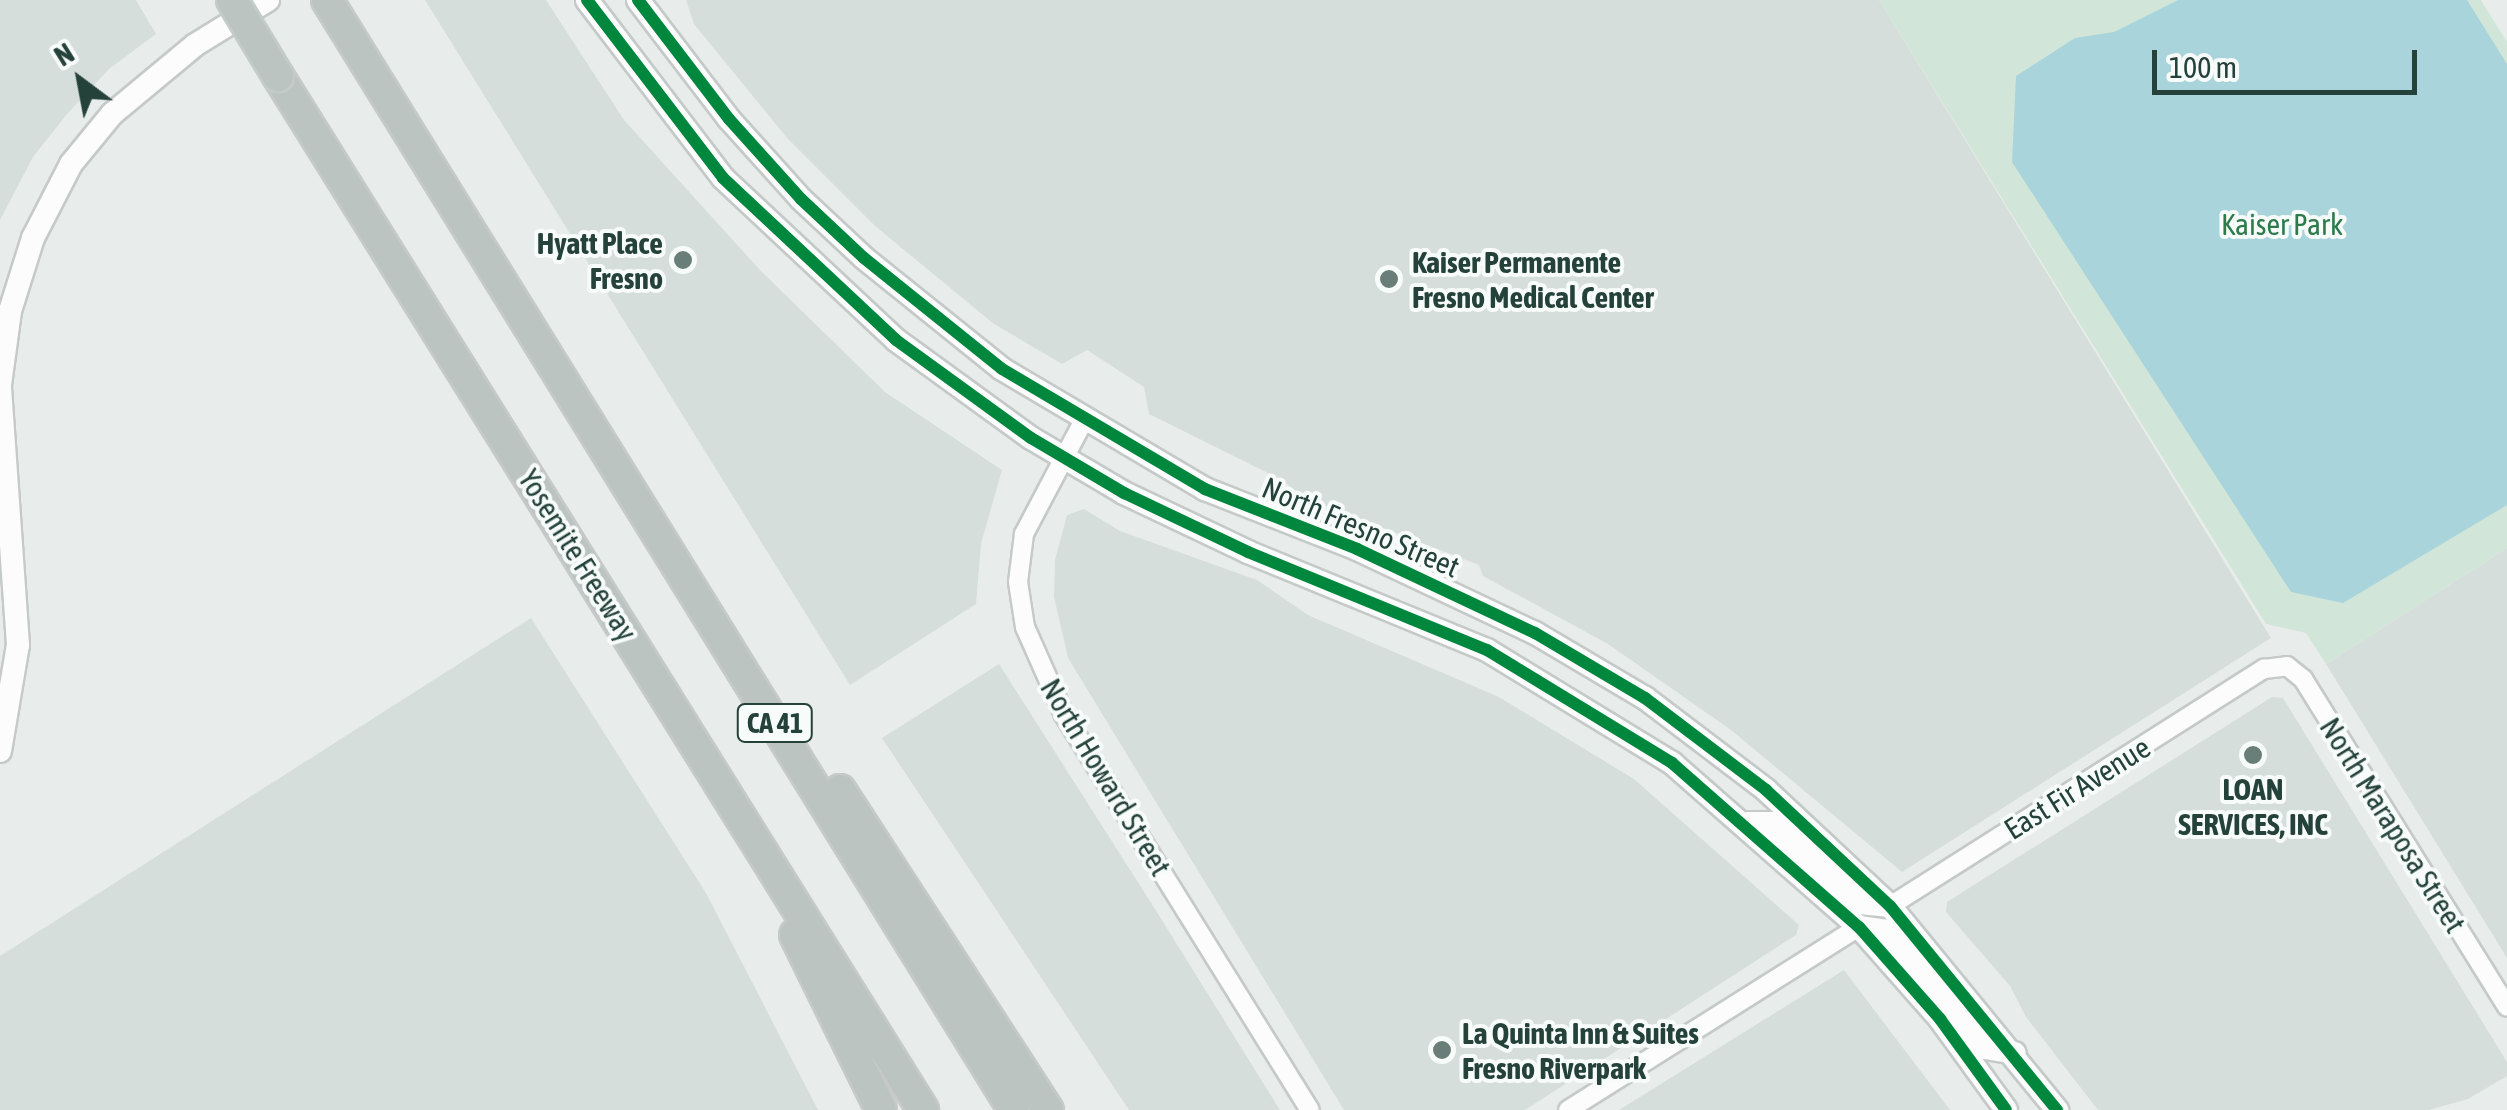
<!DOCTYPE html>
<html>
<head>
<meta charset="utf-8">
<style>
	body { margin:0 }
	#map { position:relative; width:2507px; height:1110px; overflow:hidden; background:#e8edeb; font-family:"Asap Condensed",sans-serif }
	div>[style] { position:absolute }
	.built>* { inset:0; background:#d6dedb }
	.green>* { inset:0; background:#d1e6d8 }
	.water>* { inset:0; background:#a9d4db }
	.roads { filter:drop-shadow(2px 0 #c5cac8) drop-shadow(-2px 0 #c5cac8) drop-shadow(0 2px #c5cac8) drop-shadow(0 -2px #c5cac8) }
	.street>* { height:18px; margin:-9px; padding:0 9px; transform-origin:9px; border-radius:9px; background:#fcfcfc }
	.secondary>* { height:22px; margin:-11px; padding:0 11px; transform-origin:11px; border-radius:11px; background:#fcfcfc }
	.highway>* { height:30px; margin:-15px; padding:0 15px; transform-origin:15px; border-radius:15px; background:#bcc4c2 }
	.bridges { filter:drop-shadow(2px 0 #c3ccc9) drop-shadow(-2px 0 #c3ccc9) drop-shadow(0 2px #c3ccc9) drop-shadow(0 -2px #c3ccc9) }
	.highway-bridge>* { height:30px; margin:-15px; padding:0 15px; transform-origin:15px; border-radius:15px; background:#bcc4c2 }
	.cycleway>* { height:12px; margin:-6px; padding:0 6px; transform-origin:6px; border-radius:6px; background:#00873e }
	.dots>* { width:28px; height:28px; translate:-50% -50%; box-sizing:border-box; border:5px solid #f7fbf9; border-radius:50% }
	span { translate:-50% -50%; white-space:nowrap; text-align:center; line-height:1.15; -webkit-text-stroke:8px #f7fbf9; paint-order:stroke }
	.shield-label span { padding:2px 8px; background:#f7fbf9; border:2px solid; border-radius:8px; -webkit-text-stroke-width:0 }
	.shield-label { font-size:28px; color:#24423a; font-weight:700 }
	.park-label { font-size:30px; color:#2d7a4b }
	.poi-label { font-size:30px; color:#24423a; font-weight:700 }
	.right { translate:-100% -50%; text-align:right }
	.left { translate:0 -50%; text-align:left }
	.street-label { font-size:30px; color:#24423a }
	.north { position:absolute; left:30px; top:30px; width:100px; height:100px; -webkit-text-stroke:8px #f7fbf9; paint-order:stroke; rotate:328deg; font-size:28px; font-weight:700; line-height:40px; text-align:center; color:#24423a }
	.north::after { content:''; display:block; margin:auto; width:35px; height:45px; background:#24423a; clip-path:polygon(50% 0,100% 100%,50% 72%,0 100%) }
	.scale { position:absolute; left:2152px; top:50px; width:265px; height:45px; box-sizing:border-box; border:5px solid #24423a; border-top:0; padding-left:12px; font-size:30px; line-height:35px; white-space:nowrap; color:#24423a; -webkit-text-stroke:8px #f7fbf9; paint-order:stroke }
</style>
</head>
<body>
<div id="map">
	<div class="built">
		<i style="clip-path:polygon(0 0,136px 0,156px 34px,109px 69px,67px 114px,33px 157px,0 220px)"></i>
		<i style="clip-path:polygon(425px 0,546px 0,624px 120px,760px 270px,885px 392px,1002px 470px,981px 544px,976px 604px,850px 685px)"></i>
		<i style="clip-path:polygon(686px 0,1879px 0,2271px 638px,1902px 872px,1731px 730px,1608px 644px,1483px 576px,1479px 565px,1305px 498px,1282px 480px,1149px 414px,1144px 387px,1087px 350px,1062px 364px,994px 324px,875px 226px,788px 139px,694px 24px)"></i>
		<i style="clip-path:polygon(1084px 509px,1120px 531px,1257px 580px,1308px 615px,1499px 697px,1634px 779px,1799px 925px,1796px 935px,1525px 1110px,1344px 1110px,1068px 658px,1054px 597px,1055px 560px,1067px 515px)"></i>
		<i style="clip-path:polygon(2507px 548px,2507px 958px,2326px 664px)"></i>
		<i style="clip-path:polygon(531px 618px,706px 893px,818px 1110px,0 1110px,0 956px)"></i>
		<i style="clip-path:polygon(999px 664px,1155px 909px,1280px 1110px,1129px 1110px,882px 738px)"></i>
		<i style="clip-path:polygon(2272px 697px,2283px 698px,2507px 1062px,2507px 1076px,2468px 1099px,2429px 1110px,2098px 1110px,2026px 1017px,2010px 986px,1946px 912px,1947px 902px)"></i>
		<i style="clip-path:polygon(1844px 970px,1950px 1110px,1619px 1110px)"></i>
	</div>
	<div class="green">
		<i style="clip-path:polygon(1879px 0,2481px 0,2507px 42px,2507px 548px,2326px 664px,2306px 633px,2266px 624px)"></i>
	</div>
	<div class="water">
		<i style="clip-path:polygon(2178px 0,2467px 0,2507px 64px,2507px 505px,2343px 603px,2291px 592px,2012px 162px,2016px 76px,2075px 38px,2114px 32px)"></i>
	</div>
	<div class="roads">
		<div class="street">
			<i style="left:1083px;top:422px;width:127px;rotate:117.8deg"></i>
			<i style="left:1024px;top:534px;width:48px;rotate:97.1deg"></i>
			<i style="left:1018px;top:582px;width:46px;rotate:81.2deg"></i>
			<i style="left:1025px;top:627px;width:96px;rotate:66.1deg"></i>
			<i style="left:1064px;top:715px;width:465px;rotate:58.1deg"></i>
			<i style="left:1890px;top:906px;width:443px;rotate:-32.4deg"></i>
			<i style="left:2264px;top:669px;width:23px;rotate:-7deg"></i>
			<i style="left:2287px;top:666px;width:21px;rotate:39deg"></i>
			<i style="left:2303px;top:679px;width:386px;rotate:58.1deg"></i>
			<i style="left:1568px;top:1110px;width:344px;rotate:-32.2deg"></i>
		</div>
		<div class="secondary">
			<i style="left:587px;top:0;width:224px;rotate:52.6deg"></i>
			<i style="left:723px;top:178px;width:237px;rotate:43.1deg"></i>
			<i style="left:896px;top:340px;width:167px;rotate:36deg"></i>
			<i style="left:1031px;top:438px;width:108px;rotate:30.6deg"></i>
			<i style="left:1124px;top:493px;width:137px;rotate:25.4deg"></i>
			<i style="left:1248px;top:552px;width:258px;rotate:22.3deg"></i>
			<i style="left:1487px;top:650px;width:217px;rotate:31.4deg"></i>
			<i style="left:1672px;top:763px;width:249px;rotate:41.3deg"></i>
			<i style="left:1859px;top:927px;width:123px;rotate:48.6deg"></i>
			<i style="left:1940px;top:1019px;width:112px;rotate:54deg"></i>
			<i style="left:638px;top:0;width:150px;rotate:52.6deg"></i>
			<i style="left:729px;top:119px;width:108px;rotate:48deg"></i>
			<i style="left:801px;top:199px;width:86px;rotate:43.1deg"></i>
			<i style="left:864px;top:258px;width:177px;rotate:38.8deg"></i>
			<i style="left:1002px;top:369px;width:236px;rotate:30.6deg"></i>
			<i style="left:1205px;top:489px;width:163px;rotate:21.5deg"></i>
			<i style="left:1357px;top:549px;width:197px;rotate:25.3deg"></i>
			<i style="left:1535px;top:633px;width:128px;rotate:30.6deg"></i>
			<i style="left:1645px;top:698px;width:152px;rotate:37.2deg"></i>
			<i style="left:1766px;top:790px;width:170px;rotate:43.1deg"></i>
			<i style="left:1890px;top:906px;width:264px;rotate:50.7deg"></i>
			<i style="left:0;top:751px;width:108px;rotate:-80.4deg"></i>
			<i style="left:18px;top:645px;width:261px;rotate:-94deg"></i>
			<i style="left:0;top:385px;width:75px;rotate:-82.3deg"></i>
			<i style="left:10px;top:311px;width:77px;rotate:-72.5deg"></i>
			<i style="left:33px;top:238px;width:83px;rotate:-62.8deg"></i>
			<i style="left:71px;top:164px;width:65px;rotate:-50.6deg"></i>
			<i style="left:112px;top:114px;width:108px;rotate:-39.7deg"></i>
			<i style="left:195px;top:45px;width:86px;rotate:-31.7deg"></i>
			<i style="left:1748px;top:823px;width:25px"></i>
			<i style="left:1773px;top:823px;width:118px;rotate:42.6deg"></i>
			<i style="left:1860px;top:903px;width:30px;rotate:6deg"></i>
			<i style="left:1859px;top:927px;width:27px;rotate:8deg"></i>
			<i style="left:1886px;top:931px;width:154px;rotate:49.5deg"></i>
			<i style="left:1986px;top:1048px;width:29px;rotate:10deg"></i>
		</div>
		<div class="highway">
			<i style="left:327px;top:0;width:1305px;rotate:58.25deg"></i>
			<i style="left:278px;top:76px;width:1219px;rotate:58.04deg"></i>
			<i style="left:840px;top:790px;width:382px;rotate:57deg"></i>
			<i style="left:795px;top:935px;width:195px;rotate:63.8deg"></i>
		</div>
	</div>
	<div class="bridges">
		<div class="highway-bridge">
			<i style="left:232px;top:0;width:89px;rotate:58.8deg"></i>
		</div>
	</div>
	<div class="cycleway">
		<i style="left:587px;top:0;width:224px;rotate:52.6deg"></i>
		<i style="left:723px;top:178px;width:237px;rotate:43.1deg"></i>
		<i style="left:896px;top:340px;width:167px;rotate:36deg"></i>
		<i style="left:1031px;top:438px;width:108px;rotate:30.6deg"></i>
		<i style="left:1124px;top:493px;width:137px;rotate:25.4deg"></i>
		<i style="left:1248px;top:552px;width:258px;rotate:22.3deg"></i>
		<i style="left:1487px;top:650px;width:217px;rotate:31.4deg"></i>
		<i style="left:1672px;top:763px;width:249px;rotate:41.3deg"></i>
		<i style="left:1859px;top:927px;width:123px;rotate:48.6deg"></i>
		<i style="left:1940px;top:1019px;width:112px;rotate:54deg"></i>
		<i style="left:638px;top:0;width:150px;rotate:52.6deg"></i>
		<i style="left:729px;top:119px;width:108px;rotate:48deg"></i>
		<i style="left:801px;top:199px;width:86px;rotate:43.1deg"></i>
		<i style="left:864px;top:258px;width:177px;rotate:38.8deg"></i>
		<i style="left:1002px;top:369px;width:236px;rotate:30.6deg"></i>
		<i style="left:1205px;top:489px;width:163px;rotate:21.5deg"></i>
		<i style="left:1357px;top:549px;width:197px;rotate:25.3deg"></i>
		<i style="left:1535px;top:633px;width:128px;rotate:30.6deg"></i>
		<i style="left:1645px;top:698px;width:152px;rotate:37.2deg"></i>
		<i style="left:1766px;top:790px;width:170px;rotate:43.1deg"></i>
		<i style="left:1890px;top:906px;width:264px;rotate:50.7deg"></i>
	</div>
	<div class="dots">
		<i style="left:683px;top:260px;background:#697e78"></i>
		<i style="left:1389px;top:279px;background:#697e78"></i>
		<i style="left:2253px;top:755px;background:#697e78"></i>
		<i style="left:1442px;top:1050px;background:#697e78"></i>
	</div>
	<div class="shield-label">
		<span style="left:775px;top:723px">CA 41</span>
	</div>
	<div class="park-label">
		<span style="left:2282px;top:224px">Kaiser Park</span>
	</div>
	<div class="poi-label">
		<span class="right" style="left:663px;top:260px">Hyatt Place<br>Fresno</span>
		<span class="left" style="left:1412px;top:279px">Kaiser Permanente<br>Fresno Medical Center</span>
		<span style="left:2253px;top:806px">LOAN<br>SERVICES, INC</span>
		<span class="left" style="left:1462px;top:1050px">La Quinta Inn &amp; Suites<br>Fresno Riverpark</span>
	</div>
	<div class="street-label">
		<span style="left:1361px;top:527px;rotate:23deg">North Fresno Street</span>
		<span style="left:578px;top:555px;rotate:58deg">Yosemite Freeway</span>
		<span style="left:1106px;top:777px;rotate:59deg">North Howard Street</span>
		<span style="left:2077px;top:788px;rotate:-32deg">East Fir Avenue</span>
		<span style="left:2393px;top:825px;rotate:58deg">North Maraposa Street</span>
	</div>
	<div class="north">N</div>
	<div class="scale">100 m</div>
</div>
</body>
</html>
